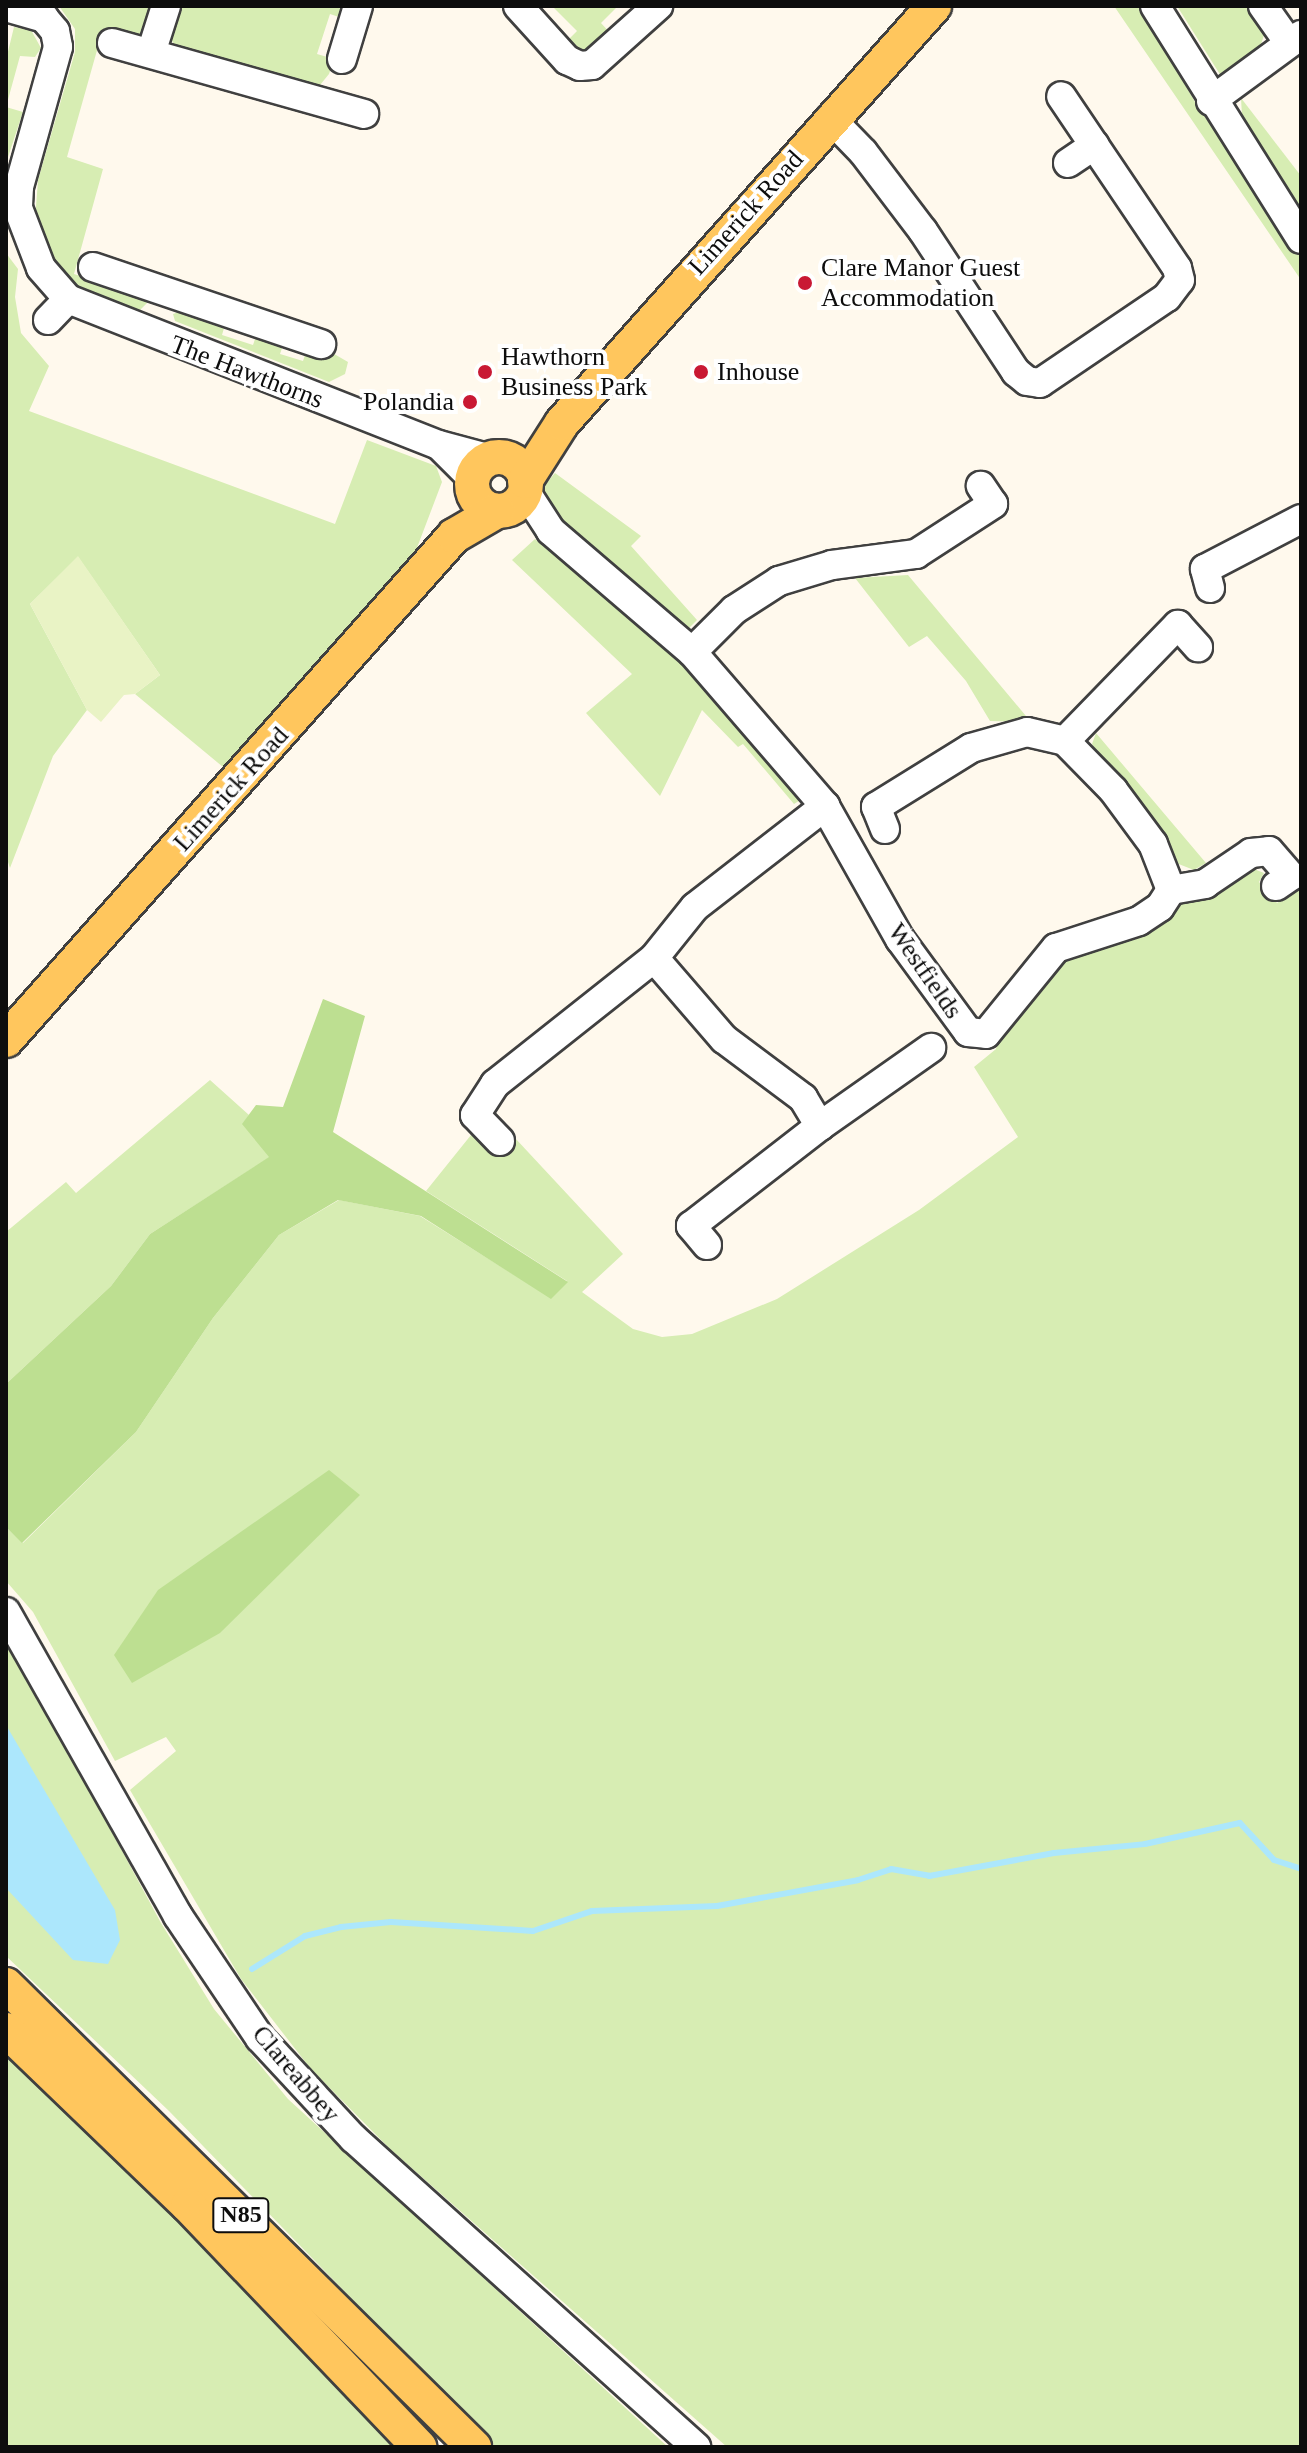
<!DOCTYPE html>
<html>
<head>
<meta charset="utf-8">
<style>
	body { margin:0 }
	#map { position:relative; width:1307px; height:2453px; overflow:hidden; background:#fff9ed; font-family:"Times New Roman",serif }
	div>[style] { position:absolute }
	.green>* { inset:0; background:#d7edb3 }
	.forest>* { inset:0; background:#bddf91 }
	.pitch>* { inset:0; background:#e9f3c5 }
	.water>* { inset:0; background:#ace7fc }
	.stream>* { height:6px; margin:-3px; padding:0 3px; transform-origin:3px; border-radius:3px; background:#ace7fc }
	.roads { filter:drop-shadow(2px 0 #404040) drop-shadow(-2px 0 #404040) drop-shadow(0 2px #404040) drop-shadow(0 -2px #404040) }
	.minor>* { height:28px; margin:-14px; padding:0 14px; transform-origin:14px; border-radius:14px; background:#fff }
	.major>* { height:34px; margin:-17px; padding:0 17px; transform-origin:17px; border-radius:17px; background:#ffc65d }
	.major>.ring { margin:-17px; padding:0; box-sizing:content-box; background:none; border:34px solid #ffc65d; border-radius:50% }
	.dots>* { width:22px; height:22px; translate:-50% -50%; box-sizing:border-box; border:4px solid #fff; border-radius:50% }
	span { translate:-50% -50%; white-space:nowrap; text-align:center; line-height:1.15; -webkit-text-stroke:8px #fff; paint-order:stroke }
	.shield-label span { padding:2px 6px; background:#fff; border:2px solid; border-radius:6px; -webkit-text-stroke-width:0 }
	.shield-label { font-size:24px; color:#0d0d0d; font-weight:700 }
	.street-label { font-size:26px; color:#0d0d0d }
	.poi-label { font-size:26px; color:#0d0d0d }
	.left { translate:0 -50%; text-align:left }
	.right { translate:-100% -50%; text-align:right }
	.frame { position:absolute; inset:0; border:8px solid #0d0d0d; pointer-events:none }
</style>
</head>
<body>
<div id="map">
	<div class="green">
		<i style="clip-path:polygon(59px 6px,159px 6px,145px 34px,132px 38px,103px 29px,67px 157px,103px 169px,74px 274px,142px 296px,149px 301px,137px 313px,74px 287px,61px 275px,35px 220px,38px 180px,75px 52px,75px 29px)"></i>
		<i style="clip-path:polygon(178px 6px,349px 6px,345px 19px,330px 14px,317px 54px,334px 59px,329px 74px,320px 85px,307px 88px,179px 52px,169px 36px)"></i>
		<i style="clip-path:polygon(552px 6px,618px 6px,601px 23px,612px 35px,585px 55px,564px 44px,577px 31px)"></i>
		<i style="clip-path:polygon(1114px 6px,1140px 6px,1195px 102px,1301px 258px,1301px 280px)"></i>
		<i style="clip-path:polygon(1177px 6px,1251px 6px,1264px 35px,1257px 57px,1221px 76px)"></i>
		<i style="clip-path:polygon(14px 27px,31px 30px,41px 48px,35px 57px,20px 56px,6px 107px,23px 112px,6px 163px,6px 60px)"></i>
		<i style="clip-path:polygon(1241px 98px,1301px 176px,1301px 210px,1253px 139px,1242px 116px)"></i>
		<i style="clip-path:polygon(6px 253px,18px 269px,15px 297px,21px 333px,49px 366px,29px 411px,335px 524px,367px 440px,436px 466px,442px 482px,415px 553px,223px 767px,135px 694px,160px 675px,78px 557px,30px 604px,87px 710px,53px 756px,10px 868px,6px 856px)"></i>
		<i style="clip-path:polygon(188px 309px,226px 321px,222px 335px,253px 345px,258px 330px,285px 339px,280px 354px,303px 361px,308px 346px,329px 351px,348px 362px,345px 374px,329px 382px,175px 321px,173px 314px)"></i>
		<i style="clip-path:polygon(555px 473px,641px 536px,631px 546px,697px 620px,686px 631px,558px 522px,538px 493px)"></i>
		<i style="clip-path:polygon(535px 539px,658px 641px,719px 702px,802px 799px,794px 804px,743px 744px,738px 747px,702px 710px,660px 796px,586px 713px,632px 674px,512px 560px)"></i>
		<i style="clip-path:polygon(908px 575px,1031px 722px,990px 721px,966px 681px,927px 636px,909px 647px,855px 578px)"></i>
		<i style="clip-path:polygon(1096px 733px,1206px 863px,1194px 870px,1176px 863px,1121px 776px,1098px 754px,1092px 744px)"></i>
		<i style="clip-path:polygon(1249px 867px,1264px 873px,1259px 882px,1277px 903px,1301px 888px,1301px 2447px,727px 2447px,389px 2148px,310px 2068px,241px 1979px,130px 1790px,176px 1751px,166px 1737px,115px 1761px,33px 1612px,6px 1581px,6px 1527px,23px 1543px,136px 1432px,213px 1318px,279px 1235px,339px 1200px,420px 1216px,551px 1298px,567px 1281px,426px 1191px,471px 1135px,494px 1155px,515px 1138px,623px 1254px,582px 1292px,633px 1329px,662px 1337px,692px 1334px,777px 1299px,919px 1210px,1018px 1137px,974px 1067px,996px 1049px,998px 1037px,1056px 958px)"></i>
		<i style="clip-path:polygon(210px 1080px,249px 1115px,243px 1124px,270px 1157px,150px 1234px,111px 1286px,6px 1384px,6px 1232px,66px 1182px,76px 1193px)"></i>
		<i style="clip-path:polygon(6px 1636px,161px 1923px,214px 2009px,288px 2099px,668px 2447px,496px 2447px,169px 2111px,6px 1956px)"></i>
		<i style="clip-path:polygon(6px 2056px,180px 2223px,396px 2447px,6px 2447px)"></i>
	</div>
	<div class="forest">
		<i style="clip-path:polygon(323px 999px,365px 1016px,333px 1132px,568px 1282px,551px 1299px,421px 1216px,338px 1200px,279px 1235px,213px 1318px,136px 1432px,22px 1543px,6px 1527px,6px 1384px,111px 1286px,150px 1234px,269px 1157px,242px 1124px,256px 1105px,283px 1107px)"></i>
		<i style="clip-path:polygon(329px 1470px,360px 1495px,220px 1633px,132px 1683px,114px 1655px,158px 1590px)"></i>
	</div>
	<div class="pitch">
		<i style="clip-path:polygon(78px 556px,160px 675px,135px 694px,124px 695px,101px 722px,87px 710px,30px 604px)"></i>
	</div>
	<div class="water">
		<i style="clip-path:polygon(6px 1725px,115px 1910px,120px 1940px,108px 1964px,73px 1960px,6px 1888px)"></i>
	</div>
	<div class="stream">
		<i style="left:252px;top:1969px;width:62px;rotate:-31.9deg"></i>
		<i style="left:305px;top:1936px;width:37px;rotate:-14deg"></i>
		<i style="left:341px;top:1927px;width:50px;rotate:-5.7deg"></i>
		<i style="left:391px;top:1922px;width:142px;rotate:3.6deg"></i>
		<i style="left:533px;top:1931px;width:62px;rotate:-18.7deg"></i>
		<i style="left:592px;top:1911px;width:125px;rotate:-2.3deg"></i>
		<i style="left:717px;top:1906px;width:143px;rotate:-10.4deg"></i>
		<i style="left:858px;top:1880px;width:35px;rotate:-18deg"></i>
		<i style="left:891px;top:1869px;width:39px;rotate:10deg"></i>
		<i style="left:929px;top:1876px;width:127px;rotate:-10.4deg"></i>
		<i style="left:1054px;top:1853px;width:91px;rotate:-5.6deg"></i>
		<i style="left:1145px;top:1844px;width:97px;rotate:-12.5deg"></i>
		<i style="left:1240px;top:1823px;width:50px;rotate:47.4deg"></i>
		<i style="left:1274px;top:1860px;width:28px;rotate:18deg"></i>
	</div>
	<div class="roads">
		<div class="minor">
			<i style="left:518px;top:6px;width:73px;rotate:47.8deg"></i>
			<i style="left:567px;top:60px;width:14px;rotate:25deg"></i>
			<i style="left:580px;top:66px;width:12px;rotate:-5deg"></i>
			<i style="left:592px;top:65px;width:89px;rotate:-41.8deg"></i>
			<i style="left:1155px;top:6px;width:275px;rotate:57.9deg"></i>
			<i style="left:1263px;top:6px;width:45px;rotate:54.9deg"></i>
			<i style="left:6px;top:7px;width:40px;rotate:16deg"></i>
			<i style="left:44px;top:18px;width:17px;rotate:50deg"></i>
			<i style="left:55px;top:31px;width:16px;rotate:79deg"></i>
			<i style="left:58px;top:47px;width:145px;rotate:105.6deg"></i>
			<i style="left:19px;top:187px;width:21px;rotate:93deg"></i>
			<i style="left:18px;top:208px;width:64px;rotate:69deg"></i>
			<i style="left:41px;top:268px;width:41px;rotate:48.9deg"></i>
			<i style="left:68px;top:299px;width:399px;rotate:21.5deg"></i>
			<i style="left:439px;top:445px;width:54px;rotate:15.1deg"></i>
			<i style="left:112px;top:43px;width:262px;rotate:15.7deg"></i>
			<i style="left:151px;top:53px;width:49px;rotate:-72.3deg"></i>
			<i style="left:342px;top:59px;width:55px;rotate:-73.2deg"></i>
			<i style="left:1211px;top:101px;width:112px;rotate:-36.3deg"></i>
			<i style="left:830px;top:118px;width:47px;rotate:45.9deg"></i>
			<i style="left:863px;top:152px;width:99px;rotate:52.8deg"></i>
			<i style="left:923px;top:231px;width:169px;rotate:56.6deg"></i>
			<i style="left:1016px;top:372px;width:14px;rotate:39deg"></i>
			<i style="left:1027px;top:381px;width:13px;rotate:9deg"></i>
			<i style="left:1040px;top:383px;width:153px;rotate:-34.1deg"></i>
			<i style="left:1167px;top:297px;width:21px;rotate:-53deg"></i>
			<i style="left:1180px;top:280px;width:12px;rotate:-104deg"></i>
			<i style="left:1177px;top:268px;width:207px;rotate:-124deg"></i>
			<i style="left:1068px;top:163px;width:32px;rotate:-34deg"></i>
			<i style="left:93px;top:267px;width:241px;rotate:18.7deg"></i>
			<i style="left:48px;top:320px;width:29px;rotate:-46deg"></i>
			<i style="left:440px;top:446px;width:45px;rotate:45deg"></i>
			<i style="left:1210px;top:588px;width:20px;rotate:-105deg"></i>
			<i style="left:1205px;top:569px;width:108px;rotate:-27.5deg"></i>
			<i style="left:692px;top:652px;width:59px;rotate:-45deg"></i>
			<i style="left:734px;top:610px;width:54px;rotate:-32.8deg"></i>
			<i style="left:779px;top:581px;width:55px;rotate:-16.8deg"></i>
			<i style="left:832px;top:565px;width:85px;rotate:-7.5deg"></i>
			<i style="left:916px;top:554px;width:92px;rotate:-33deg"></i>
			<i style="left:993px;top:504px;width:22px;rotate:-124deg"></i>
			<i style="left:1065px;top:741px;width:69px;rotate:45.6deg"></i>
			<i style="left:1113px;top:790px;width:67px;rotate:53.5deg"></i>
			<i style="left:1153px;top:844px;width:49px;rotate:68.6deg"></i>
			<i style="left:825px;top:806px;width:153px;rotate:60.6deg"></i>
			<i style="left:900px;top:939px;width:115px;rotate:53.8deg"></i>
			<i style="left:968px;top:1032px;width:18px;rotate:6deg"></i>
			<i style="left:986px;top:1034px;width:111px;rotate:-50.9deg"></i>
			<i style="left:1056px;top:948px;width:87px;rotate:-18deg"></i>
			<i style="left:1139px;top:921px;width:25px;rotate:-34deg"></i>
			<i style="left:1160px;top:907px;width:20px;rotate:-57deg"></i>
			<i style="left:1171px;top:890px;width:35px;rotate:-10deg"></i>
			<i style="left:1205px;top:884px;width:55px;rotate:-34deg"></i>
			<i style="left:1251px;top:853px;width:18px;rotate:-6deg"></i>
			<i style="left:1269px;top:851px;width:33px;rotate:49deg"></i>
			<i style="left:1291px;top:876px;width:18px;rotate:146deg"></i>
			<i style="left:885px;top:829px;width:24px;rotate:-112deg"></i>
			<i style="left:876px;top:807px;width:112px;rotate:-31.8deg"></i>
			<i style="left:971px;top:748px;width:58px;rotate:-15.9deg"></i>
			<i style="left:1027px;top:732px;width:39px;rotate:13deg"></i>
			<i style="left:1065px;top:741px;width:162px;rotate:-45.8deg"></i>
			<i style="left:1178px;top:625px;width:30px;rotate:48deg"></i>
			<i style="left:654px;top:958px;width:107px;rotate:49.2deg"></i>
			<i style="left:724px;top:1039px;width:99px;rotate:36.8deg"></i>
			<i style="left:803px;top:1098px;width:33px;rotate:59deg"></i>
			<i style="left:820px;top:1126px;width:136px;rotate:-35.1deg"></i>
			<i style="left:500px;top:1141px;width:36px;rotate:-134deg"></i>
			<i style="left:475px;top:1115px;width:37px;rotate:-57deg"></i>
			<i style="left:495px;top:1084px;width:203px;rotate:-38.4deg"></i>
			<i style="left:654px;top:958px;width:65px;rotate:-51.2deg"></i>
			<i style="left:695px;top:907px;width:165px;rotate:-37.8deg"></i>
			<i style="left:825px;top:806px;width:203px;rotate:-130.8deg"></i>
			<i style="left:692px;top:652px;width:186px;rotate:-139.4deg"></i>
			<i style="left:551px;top:531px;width:48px;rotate:-123deg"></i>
			<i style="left:707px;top:1245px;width:25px;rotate:-130deg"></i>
			<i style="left:691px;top:1226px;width:163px;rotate:-37.8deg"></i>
			<i style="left:6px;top:1612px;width:349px;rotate:60.5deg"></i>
			<i style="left:178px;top:1916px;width:147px;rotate:56.1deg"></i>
			<i style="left:260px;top:2038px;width:137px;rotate:47.1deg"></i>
			<i style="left:353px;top:2138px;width:462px;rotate:42deg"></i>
		</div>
		<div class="major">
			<i class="ring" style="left:472px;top:457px;width:20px;height:20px"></i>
			<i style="left:525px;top:481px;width:69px;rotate:-57.5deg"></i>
			<i style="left:562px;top:423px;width:559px;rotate:-48.26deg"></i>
			<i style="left:6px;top:1040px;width:674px;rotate:-48.37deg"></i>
			<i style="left:454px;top:536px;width:50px;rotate:-30.2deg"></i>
			<i style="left:6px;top:1985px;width:658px;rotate:44.63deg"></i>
			<i style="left:6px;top:2030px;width:252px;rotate:43.9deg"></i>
			<i style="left:188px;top:2205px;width:335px;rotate:46.3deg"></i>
		</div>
	</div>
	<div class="dots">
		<i style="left:805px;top:283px;background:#c91934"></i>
		<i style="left:485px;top:372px;background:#c91934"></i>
		<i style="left:701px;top:372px;background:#c91934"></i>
		<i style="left:470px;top:402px;background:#c91934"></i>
	</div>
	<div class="shield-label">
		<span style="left:241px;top:2215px">N85</span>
	</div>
	<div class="street-label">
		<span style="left:746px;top:213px;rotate:-48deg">Limerick Road</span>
		<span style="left:247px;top:372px;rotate:21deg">The Hawthorns</span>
		<span style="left:231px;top:789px;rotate:-48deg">Limerick Road</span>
		<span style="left:925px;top:971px;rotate:55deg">Westfields</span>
		<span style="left:296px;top:2074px;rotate:49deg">Clareabbey</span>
	</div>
	<div class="poi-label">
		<span class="left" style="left:821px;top:283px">Clare Manor Guest<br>Accommodation</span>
		<span class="left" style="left:501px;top:372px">Hawthorn<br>Business Park</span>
		<span class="left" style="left:717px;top:372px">Inhouse</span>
		<span class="right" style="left:454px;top:402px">Polandia</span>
	</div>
	<div class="frame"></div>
</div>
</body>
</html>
